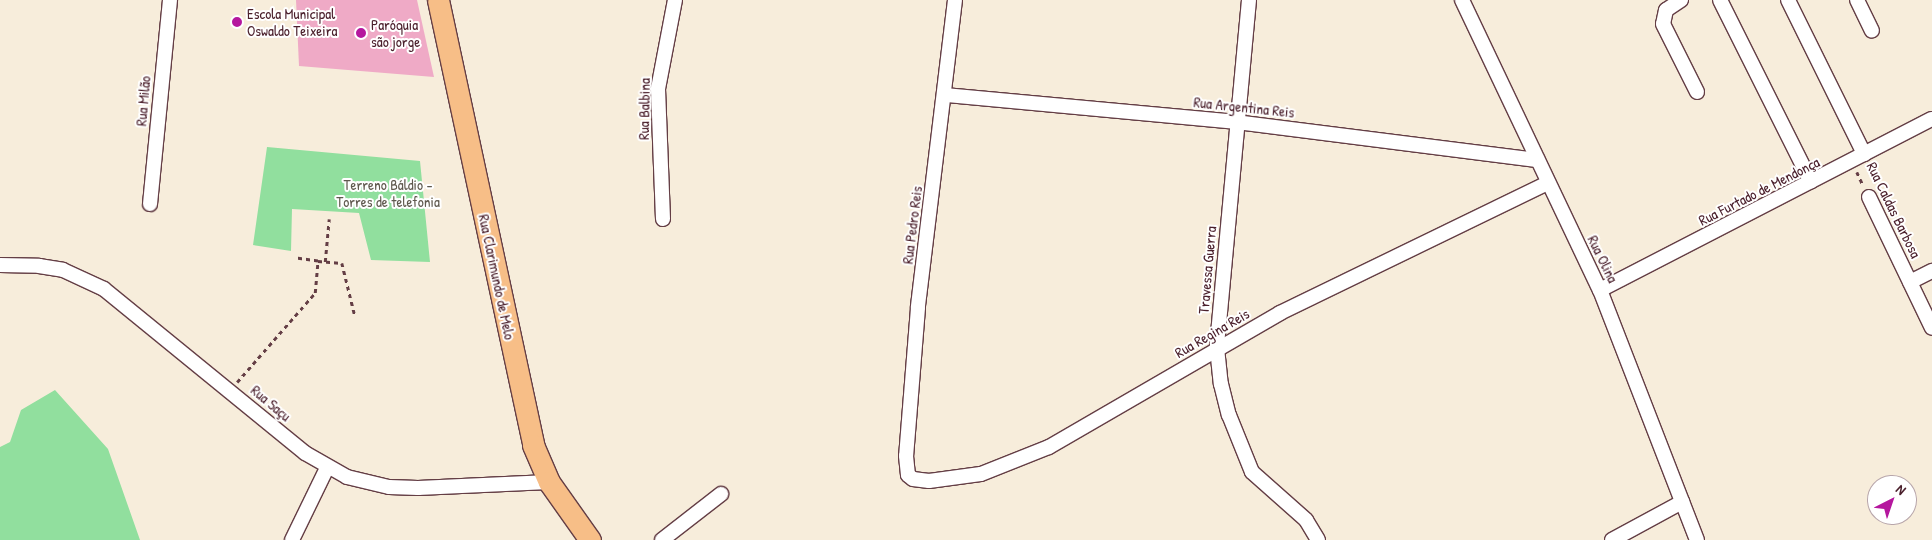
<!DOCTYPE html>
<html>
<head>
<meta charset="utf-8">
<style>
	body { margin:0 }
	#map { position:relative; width:1932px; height:540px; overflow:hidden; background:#f7eddb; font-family:"Patrick Hand",sans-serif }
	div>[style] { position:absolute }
	.green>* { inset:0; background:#91df9e }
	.building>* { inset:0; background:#efaac6 }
	.path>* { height:2.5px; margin-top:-1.25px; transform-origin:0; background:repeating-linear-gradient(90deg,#643e45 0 4px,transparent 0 8px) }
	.roads { filter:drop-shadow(1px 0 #643e45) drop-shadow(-1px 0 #643e45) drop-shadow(0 1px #643e45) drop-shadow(0 -1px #643e45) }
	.street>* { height:14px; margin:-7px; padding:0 7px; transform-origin:7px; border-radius:7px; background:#fff }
	.primary>* { height:21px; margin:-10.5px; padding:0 10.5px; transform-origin:10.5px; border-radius:10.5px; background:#f7be87 }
	.dots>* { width:14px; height:14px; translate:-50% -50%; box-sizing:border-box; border:2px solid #fff; border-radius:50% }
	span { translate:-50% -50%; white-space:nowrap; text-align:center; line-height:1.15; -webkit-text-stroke:4px #fff; paint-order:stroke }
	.poi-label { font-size:15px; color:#4a1f2b }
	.left { translate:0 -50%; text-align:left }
	.street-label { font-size:15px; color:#4a1f2b }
	.park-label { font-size:15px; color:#5f594e }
	.north { position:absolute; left:1867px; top:475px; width:50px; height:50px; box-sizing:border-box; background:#fff; border:1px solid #b7a5aa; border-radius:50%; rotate:41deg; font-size:14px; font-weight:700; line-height:20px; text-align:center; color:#4a1f2b }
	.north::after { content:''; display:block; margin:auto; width:18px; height:22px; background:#b5179e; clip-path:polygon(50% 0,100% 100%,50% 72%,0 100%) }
</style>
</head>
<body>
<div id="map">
	<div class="green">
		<i style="clip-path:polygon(267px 147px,420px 161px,430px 262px,371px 260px,359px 213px,292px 209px,291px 251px,253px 245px)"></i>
		<i style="clip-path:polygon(55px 390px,108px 449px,140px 540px,0 540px,0 447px,10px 442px,21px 410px)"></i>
	</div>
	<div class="building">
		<i style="clip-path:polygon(296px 0,417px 0,434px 77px,299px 66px)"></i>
	</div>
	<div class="path">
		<i style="left:1857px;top:172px;width:14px;rotate:65deg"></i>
		<i style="left:318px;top:261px;width:24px;rotate:5deg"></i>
		<i style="left:342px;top:263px;width:55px;rotate:76.2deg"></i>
		<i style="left:325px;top:262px;width:43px;rotate:-84.7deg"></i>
		<i style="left:237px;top:382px;width:118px;rotate:-48.8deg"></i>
		<i style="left:315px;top:293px;width:32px;rotate:-85deg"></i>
		<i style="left:318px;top:261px;width:22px;rotate:-172deg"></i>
	</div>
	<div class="roads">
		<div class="street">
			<i style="left:955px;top:0;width:310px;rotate:96.9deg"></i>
			<i style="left:918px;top:308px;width:148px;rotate:94.6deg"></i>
			<i style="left:906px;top:456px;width:19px;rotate:84deg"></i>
			<i style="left:908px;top:475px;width:6px;rotate:39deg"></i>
			<i style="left:913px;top:479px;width:16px;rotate:7deg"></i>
			<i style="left:929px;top:481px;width:52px;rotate:-7.7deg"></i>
			<i style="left:981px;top:474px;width:73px;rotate:-21.7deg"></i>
			<i style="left:1049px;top:447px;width:267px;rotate:-30.1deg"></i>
			<i style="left:1280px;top:313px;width:298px;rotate:-25.9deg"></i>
			<i style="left:1249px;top:0;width:349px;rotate:95.3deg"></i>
			<i style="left:1217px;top:348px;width:36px;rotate:84deg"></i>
			<i style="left:1221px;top:384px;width:32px;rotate:76deg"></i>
			<i style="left:1229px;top:415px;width:61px;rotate:68deg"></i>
			<i style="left:1252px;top:472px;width:72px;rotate:41.6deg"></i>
			<i style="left:1306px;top:520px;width:23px;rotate:59deg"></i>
			<i style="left:1462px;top:0;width:321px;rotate:64.6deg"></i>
			<i style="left:1600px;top:290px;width:268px;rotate:68.8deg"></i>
			<i style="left:1681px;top:0;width:18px;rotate:146deg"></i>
			<i style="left:1666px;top:10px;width:14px;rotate:102deg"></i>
			<i style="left:1663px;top:24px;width:76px;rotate:63.4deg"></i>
			<i style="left:1720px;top:0;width:203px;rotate:63.4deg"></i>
			<i style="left:1788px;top:0;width:172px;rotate:63.7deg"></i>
			<i style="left:1857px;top:0;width:34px;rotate:64deg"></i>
			<i style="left:946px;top:95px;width:291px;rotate:5.3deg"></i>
			<i style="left:1236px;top:122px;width:304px;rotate:7.2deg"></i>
			<i style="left:1869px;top:197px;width:145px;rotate:64.3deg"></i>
			<i style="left:150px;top:204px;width:205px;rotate:-84.4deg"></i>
			<i style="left:663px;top:219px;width:130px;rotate:-92.2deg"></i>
			<i style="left:658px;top:89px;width:91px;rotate:-79.2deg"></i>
			<i style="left:0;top:265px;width:39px;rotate:1deg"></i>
			<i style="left:39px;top:266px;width:24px;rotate:9deg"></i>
			<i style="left:63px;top:270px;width:45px;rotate:24.9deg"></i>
			<i style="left:104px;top:289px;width:259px;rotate:39.2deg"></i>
			<i style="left:305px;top:453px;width:48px;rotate:29.7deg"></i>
			<i style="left:347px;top:477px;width:43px;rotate:13.4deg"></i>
			<i style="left:389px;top:487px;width:29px;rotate:2deg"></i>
			<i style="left:418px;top:488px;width:131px;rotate:-2.6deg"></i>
			<i style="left:1910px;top:282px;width:25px;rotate:-27deg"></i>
			<i style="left:1600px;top:290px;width:373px;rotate:-27.3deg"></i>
			<i style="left:292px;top:540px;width:80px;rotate:-64.1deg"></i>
			<i style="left:662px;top:540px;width:75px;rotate:-37.9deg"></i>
			<i style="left:1612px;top:540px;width:80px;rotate:-28.5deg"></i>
		</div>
		<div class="primary">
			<i style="left:438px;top:0;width:455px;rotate:77.9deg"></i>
			<i style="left:533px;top:445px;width:40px;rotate:66.6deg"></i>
			<i style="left:549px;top:482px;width:71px;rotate:54.7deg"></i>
		</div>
	</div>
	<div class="dots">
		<i style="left:237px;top:22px;background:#b5179e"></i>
		<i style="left:361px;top:33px;background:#b5179e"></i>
	</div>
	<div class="poi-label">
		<span class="left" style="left:247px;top:22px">Escola Municipal<br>Oswaldo Teixeira</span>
		<span class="left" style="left:371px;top:33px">Paróquia<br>são jorge</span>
	</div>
	<div class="street-label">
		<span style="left:143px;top:101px;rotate:-85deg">Rua Milão</span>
		<span style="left:1244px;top:107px;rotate:6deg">Rua Argentina Reis</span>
		<span style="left:644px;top:109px;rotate:-89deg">Rua Balbina</span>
		<span style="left:1759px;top:191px;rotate:-27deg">Rua Furtado de Mendonça</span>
		<span style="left:1894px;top:210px;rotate:64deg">Rua Caldas Barbosa</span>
		<span style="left:912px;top:225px;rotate:-83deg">Rua Pedro Reis</span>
		<span style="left:1603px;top:259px;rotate:64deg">Rua Olina</span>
		<span style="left:1207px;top:270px;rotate:-85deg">Travessa Guerra</span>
		<span style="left:497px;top:277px;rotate:78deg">Rua Clarimundo de Melo</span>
		<span style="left:1212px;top:333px;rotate:-30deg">Rua Regina Reis</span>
		<span style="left:271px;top:403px;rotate:40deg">Rua Saçu</span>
	</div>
	<div class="park-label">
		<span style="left:388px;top:193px">Terreno Báldio -<br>Torres de telefonia</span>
	</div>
	<div class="north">N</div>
</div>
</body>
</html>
